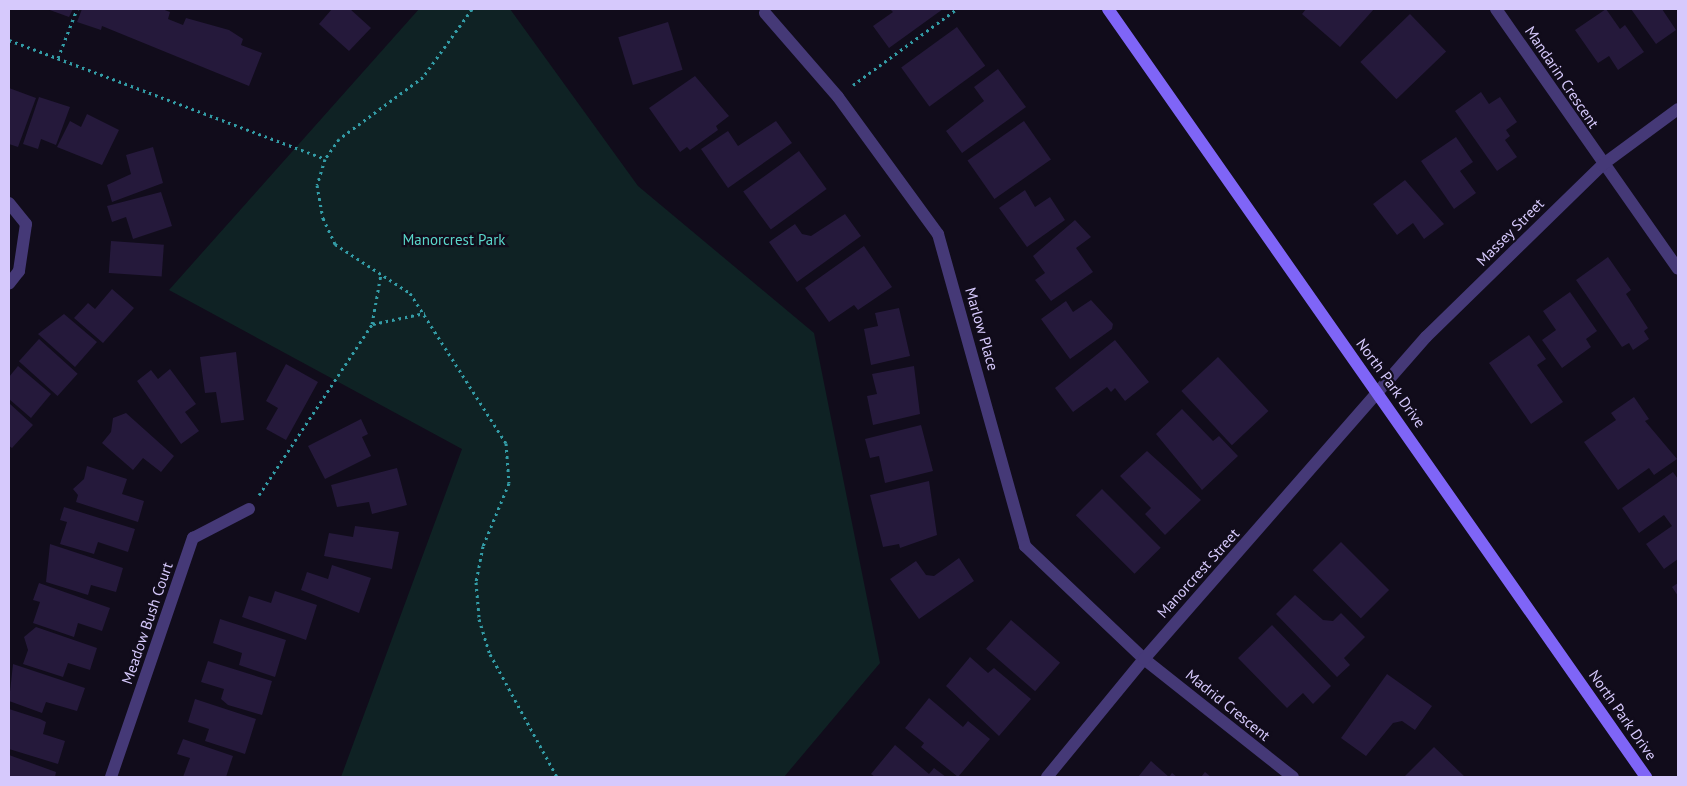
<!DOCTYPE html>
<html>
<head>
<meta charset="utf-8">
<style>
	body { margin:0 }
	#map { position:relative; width:1687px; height:786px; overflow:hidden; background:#110c1b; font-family:"PT Sans",sans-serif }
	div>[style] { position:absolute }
	.green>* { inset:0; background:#0f2224 }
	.building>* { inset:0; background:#25193b; transform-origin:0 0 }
	.path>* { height:3px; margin-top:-1.5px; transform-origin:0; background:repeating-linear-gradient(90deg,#339ca6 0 2.5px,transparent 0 6.5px) }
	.street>* { height:12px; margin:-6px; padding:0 6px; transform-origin:6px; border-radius:6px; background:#453977 }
	.secondary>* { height:12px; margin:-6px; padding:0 6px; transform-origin:6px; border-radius:6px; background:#7f65f7 }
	span { translate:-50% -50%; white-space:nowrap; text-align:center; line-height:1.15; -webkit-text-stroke:4.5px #110c1b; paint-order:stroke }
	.street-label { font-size:15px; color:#d6c9fc }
	.park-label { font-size:15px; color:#5ad7ca }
	.frame { position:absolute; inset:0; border:10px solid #d6c9fc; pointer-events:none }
</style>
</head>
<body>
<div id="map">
	<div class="green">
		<i style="clip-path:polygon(419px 9px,510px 9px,638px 186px,814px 333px,880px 663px,784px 777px,341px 777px,462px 449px,169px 290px)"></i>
	</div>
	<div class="building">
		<i style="clip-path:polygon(47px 9px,73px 9px,69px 17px)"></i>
		<i style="clip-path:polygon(82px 9px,162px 9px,170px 12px,168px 19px,183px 25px,186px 18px,229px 30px,243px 39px,241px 45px,262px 53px,249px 86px,102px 26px,101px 30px,77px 22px)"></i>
		<i style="clip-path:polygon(332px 9px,350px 9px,371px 28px,349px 51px,319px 24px)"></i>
		<i style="clip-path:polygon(890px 9px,943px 9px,889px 48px,873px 26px,893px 12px)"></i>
		<i style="clip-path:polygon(1306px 9px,1374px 9px,1340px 47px,1302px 14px)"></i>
		<i style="clip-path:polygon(1606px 9px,1620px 29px,1625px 25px,1644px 52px,1618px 70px,1609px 56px,1598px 63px,1575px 30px)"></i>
		<i style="clip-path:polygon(1631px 9px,1662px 9px,1676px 30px,1656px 44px)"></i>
		<i style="left:1410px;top:14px;width:52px;height:69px;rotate:46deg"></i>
		<i style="left:668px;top:22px;width:50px;height:52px;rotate:73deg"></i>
		<i style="left:957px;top:27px;width:48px;height:69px;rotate:54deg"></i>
		<i style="clip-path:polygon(998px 69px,1026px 107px,962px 153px,946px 131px,984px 101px,974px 87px)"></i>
		<i style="clip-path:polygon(695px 76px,729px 116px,716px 126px,718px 130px,690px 150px,687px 147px,680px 152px,649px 108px)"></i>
		<i style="clip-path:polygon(9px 88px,36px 98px,18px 147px,9px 144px)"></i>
		<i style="clip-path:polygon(1481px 92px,1489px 104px,1500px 97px,1517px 122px,1506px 130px,1510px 136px,1505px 140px,1517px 157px,1497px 171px,1455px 111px)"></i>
		<i style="clip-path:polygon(39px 97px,70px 107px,56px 145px,41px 139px,38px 149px,23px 144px)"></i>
		<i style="clip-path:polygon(87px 114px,119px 130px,102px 165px,57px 147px,70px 121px,81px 127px)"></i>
		<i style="clip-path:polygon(776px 121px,792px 143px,728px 188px,701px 149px,728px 131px,738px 146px)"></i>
		<i style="left:1024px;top:121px;width:47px;height:69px;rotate:55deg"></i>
		<i style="clip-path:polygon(1456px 137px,1473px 162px,1460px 171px,1476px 193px,1454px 209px,1421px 161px)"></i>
		<i style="clip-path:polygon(153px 147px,163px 183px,112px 202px,107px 185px,131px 174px,126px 155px)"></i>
		<i style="left:799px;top:151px;width:47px;height:69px;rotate:54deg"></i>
		<i style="clip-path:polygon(1405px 180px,1444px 224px,1424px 239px,1413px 223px,1397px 235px,1373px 204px)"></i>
		<i style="clip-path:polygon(1025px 190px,1035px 207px,1050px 197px,1065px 220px,1027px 247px,999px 208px)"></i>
		<i style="clip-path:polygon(161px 192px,172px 226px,133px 239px,126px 217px,112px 222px,107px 206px)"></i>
		<i style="clip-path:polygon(845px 214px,861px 236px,797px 282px,769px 242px,795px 224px,802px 234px,811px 236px)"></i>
		<i style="clip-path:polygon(1075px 220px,1091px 237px,1076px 248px,1093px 272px,1051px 301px,1035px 280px,1045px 273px,1033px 256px)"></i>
		<i style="left:111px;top:241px;width:53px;height:32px;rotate:4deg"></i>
		<i style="clip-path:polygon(864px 246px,892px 287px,858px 310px,854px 305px,829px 322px,805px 288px)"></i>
		<i style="clip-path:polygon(1608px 257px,1631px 290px,1626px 294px,1648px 328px,1644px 331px,1649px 339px,1633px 350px,1629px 343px,1622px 347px,1576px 280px)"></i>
		<i style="clip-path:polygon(112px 289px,134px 308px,103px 343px,74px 318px,88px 303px,95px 309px)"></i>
		<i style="clip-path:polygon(1570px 292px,1597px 331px,1586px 339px,1591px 347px,1562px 368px,1542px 340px,1556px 330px,1543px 311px)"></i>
		<i style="clip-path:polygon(1091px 300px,1113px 324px,1112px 329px,1070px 359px,1041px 319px,1066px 301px,1073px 312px)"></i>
		<i style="clip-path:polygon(899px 308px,910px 356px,871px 365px,864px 329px,878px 326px,875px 313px)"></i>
		<i style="clip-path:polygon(64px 314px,97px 342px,75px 367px,38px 334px)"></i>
		<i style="clip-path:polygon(1529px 335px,1546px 359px,1537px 365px,1563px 402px,1531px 424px,1489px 363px)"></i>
		<i style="left:39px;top:339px;width:52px;height:30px;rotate:42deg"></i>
		<i style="clip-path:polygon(1115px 340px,1149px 382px,1125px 401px,1115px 388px,1111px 392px,1107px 387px,1073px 412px,1055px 388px)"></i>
		<i style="clip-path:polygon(236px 352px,244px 420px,221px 423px,216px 392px,205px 393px,200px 357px)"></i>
		<i style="left:1218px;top:357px;width:74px;height:50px;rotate:47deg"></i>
		<i style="clip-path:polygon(286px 364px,318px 382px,286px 440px,266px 429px,278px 408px,266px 401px)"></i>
		<i style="clip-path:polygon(18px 366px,51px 394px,31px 418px,9px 399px,9px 377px)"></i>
		<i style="clip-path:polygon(914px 366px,920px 414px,873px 425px,867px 396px,877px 394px,872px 374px)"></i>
		<i style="clip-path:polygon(170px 369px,196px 404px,185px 412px,199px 431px,181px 444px,137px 381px,151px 370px,158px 379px)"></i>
		<i style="clip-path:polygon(1634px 397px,1649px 419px,1645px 421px,1677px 459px,1654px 475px,1649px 468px,1618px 490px,1584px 442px,1616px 420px,1611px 413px)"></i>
		<i style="clip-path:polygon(9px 403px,33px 425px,12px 448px,9px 446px)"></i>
		<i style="clip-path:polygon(1182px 409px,1213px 441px,1219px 436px,1238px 456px,1202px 490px,1156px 434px)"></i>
		<i style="clip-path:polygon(126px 413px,174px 456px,161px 472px,143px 458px,133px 470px,102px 443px,111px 432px,113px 418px)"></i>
		<i style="clip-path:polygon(361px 419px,368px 434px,362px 437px,371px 456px,325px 479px,308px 446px)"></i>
		<i style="clip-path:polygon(921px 425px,933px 471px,885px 483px,879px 456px,870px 458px,865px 439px)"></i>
		<i style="clip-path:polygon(1147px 451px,1201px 500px,1165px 535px,1145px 514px,1151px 508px,1120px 476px)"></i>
		<i style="clip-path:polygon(87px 466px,127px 479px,122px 494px,144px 501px,138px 522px,76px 502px,78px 495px,73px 489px,84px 479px)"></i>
		<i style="clip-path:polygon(397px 468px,407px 505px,372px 514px,369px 502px,337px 507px,331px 485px)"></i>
		<i style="clip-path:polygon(1673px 472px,1678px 479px,1678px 559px,1664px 569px,1646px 544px,1672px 526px,1664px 515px,1639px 533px,1622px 508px)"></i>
		<i style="clip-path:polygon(929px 481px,937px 535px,900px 548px,899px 544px,883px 547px,870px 495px)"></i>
		<i style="left:1102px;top:489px;width:83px;height:37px;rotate:45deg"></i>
		<i style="clip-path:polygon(64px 507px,135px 529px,128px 552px,98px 542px,94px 554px,60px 544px,67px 522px,60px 520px)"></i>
		<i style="clip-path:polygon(355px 526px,399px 532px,392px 569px,324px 556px,329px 533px,353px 537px)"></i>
		<i style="left:1341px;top:542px;width:68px;height:40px;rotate:45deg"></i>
		<i style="clip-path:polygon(50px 544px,123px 568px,116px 592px,91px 585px,88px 595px,46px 582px)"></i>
		<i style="clip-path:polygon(959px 558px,974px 581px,919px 619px,890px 579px,916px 561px,926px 575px,934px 576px)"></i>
		<i style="clip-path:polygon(332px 565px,371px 578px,359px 613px,301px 590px,307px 572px,328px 579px)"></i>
		<i style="clip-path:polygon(39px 583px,110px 608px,102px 631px,78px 623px,74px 637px,33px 623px,40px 602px,33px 600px)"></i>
		<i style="clip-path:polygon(1678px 583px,1678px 596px,1672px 587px)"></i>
		<i style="clip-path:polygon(275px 591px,317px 605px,306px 640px,242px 617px,249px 596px,271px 603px)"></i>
		<i style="clip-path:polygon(1295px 595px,1323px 620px,1333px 621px,1341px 613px,1365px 637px,1344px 658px,1350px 665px,1337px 677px,1276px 614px)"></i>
		<i style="clip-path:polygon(220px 619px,286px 640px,275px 677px,239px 665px,242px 653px,213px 643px)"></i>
		<i style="left:1011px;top:620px;width:65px;height:38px;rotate:41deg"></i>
		<i style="clip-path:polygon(1272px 625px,1331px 686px,1313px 704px,1303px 693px,1287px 708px,1238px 658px)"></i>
		<i style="clip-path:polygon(36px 627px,97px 648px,90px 670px,68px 663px,63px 677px,23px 664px,28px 650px,24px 637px)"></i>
		<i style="clip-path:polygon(970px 657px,988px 673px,994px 668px,1031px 699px,999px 736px,946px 686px)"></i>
		<i style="clip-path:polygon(208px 661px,272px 681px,262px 715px,228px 705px,221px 699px,224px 689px,201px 682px)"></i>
		<i style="clip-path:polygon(13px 664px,85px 688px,77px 711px,46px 702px,42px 713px,9px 701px)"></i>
		<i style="clip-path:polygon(1387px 674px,1432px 706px,1415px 730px,1402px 721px,1393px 723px,1366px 756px,1341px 738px)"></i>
		<i style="clip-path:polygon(929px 698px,963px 727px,968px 721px,990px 739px,958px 777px,921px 747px,924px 743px,905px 728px)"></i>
		<i style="clip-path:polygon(195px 699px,256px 719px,245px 754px,205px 741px,209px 729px,188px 722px)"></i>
		<i style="clip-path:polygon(9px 709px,40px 719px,46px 722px,43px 734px,65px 741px,58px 764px,9px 749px)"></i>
		<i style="clip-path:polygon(183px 739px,233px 756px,226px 777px,183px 777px,190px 758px,177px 754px)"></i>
		<i style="clip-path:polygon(895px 745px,929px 774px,934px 768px,946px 777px,875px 777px,871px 774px)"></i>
		<i style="clip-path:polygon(1434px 747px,1465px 777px,1404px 777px)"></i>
		<i style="clip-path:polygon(9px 755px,56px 772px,55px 777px,9px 777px)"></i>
		<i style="clip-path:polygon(1151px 761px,1169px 777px,1172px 773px,1177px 777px,1138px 777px)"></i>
		<i style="clip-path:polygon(1205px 772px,1211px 777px,1201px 777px)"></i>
	</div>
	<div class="path">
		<i style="left:472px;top:9px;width:84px;rotate:125.8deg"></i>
		<i style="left:423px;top:77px;width:104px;rotate:143.6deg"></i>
		<i style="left:339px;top:139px;width:24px;rotate:125deg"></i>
		<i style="left:325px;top:159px;width:27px;rotate:107deg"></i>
		<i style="left:317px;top:185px;width:34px;rotate:80deg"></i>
		<i style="left:323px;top:218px;width:29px;rotate:65deg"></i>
		<i style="left:335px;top:244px;width:90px;rotate:33.2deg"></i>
		<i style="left:410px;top:293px;width:178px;rotate:57.4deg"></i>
		<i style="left:506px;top:443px;width:40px;rotate:85.7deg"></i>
		<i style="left:509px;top:483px;width:68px;rotate:112.4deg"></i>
		<i style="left:483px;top:546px;width:37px;rotate:101deg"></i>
		<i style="left:476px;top:582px;width:37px;rotate:85deg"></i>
		<i style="left:479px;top:619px;width:37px;rotate:73deg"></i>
		<i style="left:490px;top:654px;width:140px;rotate:61.4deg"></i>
		<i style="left:9px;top:40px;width:338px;rotate:20.6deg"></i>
		<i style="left:58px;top:58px;width:53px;rotate:-68.8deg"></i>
		<i style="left:853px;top:85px;width:129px;rotate:-36.2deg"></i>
		<i style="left:373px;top:324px;width:53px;rotate:-11.9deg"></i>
		<i style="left:259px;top:495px;width:205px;rotate:-56.5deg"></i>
		<i style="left:372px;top:324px;width:51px;rotate:-79.8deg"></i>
	</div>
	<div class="street">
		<i style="left:1496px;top:9px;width:317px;rotate:55deg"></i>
		<i style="left:765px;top:13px;width:111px;rotate:49deg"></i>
		<i style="left:838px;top:97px;width:170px;rotate:53.9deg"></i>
		<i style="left:938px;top:234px;width:324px;rotate:74.4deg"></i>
		<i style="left:1025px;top:546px;width:164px;rotate:43.5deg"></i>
		<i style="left:1144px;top:659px;width:190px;rotate:38.4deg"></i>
		<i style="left:9px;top:203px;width:27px;rotate:51deg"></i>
		<i style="left:26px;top:224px;width:48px;rotate:98.5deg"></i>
		<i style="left:19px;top:271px;width:16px;rotate:128deg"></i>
		<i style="left:111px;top:777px;width:253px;rotate:-71.1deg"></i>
		<i style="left:193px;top:538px;width:63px;rotate:-27.4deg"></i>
		<i style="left:1047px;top:777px;width:153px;rotate:-50.6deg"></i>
		<i style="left:1144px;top:659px;width:428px;rotate:-48.8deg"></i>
		<i style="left:1426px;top:337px;width:246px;rotate:-44.3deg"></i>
		<i style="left:1602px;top:165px;width:94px;rotate:-36.4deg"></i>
	</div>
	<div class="secondary">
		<i style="left:1108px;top:9px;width:938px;rotate:54.99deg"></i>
	</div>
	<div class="street-label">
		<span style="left:1562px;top:77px;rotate:56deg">Mandarin Crescent</span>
		<span style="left:1510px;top:232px;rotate:-45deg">Massey Street</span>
		<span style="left:982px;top:329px;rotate:74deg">Marlow Place</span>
		<span style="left:1391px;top:383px;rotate:54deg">North Park Drive</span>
		<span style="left:1198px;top:573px;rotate:-48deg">Manorcrest Street</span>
		<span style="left:147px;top:623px;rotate:-71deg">Meadow Bush Court</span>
		<span style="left:1228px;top:705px;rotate:39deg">Madrid Crescent</span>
		<span style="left:1623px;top:715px;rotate:55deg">North Park Drive</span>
	</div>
	<div class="park-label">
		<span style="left:454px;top:240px">Manorcrest Park</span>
	</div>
	<div class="frame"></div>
</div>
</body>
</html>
